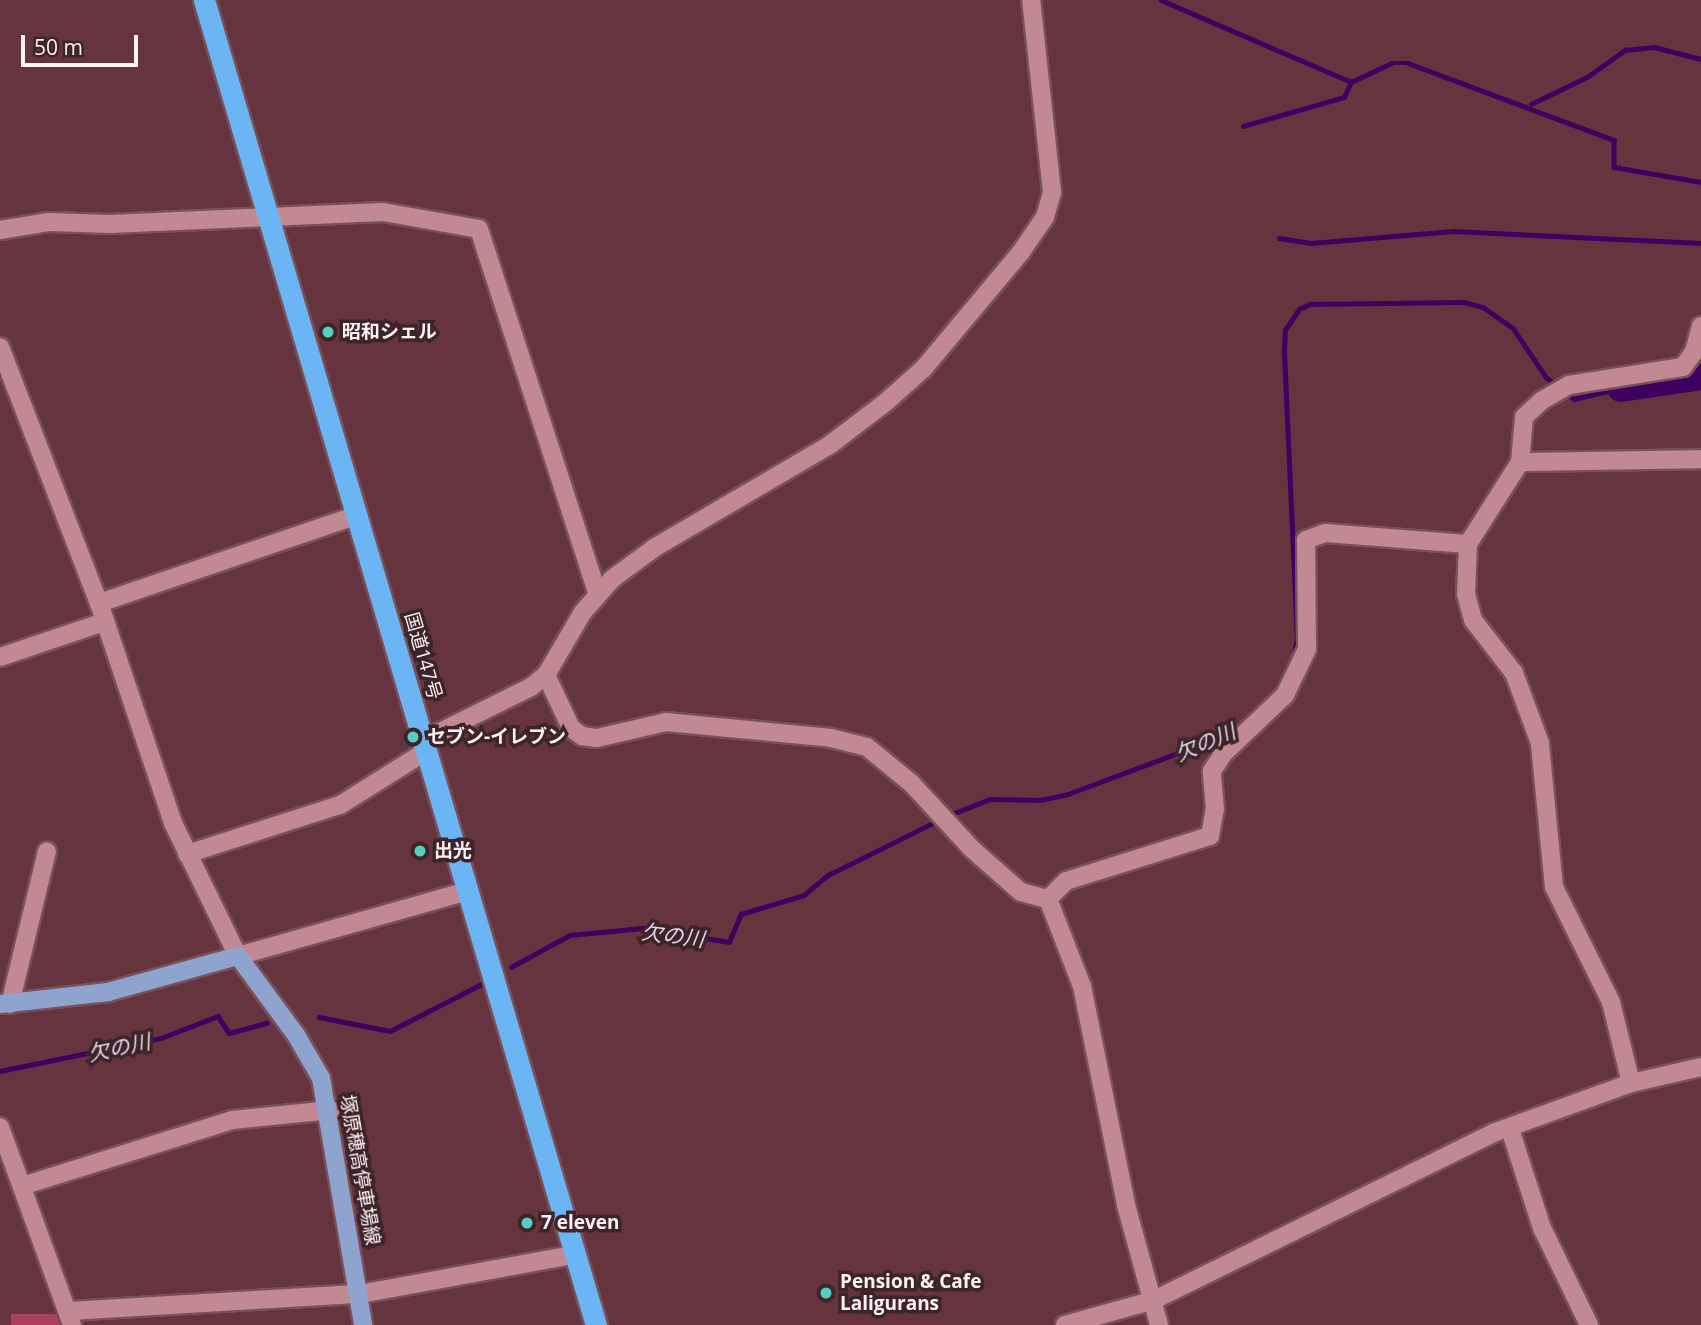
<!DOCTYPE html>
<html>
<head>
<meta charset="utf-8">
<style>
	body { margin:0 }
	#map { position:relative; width:1701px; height:1325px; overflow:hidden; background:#66343f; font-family:"Open Sans","Noto Sans JP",sans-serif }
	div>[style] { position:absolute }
	.green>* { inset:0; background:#ab415e; transform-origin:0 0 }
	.stream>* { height:4.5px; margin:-2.25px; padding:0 2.25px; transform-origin:2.25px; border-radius:2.25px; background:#3d0061 }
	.river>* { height:28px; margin:-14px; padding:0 14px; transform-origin:14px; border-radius:14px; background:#3d0061 }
	.roads { filter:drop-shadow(2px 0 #78515b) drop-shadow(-2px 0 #78515b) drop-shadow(0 2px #78515b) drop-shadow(0 -2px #78515b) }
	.minor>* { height:18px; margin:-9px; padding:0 9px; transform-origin:9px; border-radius:9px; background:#c28893 }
	.major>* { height:18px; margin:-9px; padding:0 9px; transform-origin:9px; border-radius:9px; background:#8ea3cd }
	.highway>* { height:21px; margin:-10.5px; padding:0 10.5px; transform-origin:10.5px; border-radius:10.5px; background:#6cb5f4 }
	.dots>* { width:19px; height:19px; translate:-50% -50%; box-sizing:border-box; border:4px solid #3c2429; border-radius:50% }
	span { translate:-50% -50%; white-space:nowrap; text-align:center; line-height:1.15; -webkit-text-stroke:7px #3c2429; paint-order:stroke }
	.poi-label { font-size:19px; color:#fef1f3; font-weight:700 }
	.left { translate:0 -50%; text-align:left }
	.street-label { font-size:19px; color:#fef1f3 }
	.water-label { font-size:21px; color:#e1d6ee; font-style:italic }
	.scale { position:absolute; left:21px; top:35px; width:117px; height:32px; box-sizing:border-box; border:4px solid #fef1f3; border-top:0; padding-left:9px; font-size:21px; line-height:24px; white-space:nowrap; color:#fef1f3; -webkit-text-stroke:5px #3c2429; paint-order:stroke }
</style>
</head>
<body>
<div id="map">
	<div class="green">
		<i style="left:11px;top:1314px;width:54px;height:11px"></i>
	</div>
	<div class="stream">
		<i style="left:1161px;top:0;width:207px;rotate:23.3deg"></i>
		<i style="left:1351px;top:82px;width:45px;rotate:-24.9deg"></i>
		<i style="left:1392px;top:63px;width:16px"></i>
		<i style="left:1408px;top:63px;width:220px;rotate:20.5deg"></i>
		<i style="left:1614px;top:140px;width:27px;rotate:90deg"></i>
		<i style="left:1614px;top:167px;width:88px;rotate:9.8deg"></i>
		<i style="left:1531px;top:104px;width:62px;rotate:-25.7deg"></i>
		<i style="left:1587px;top:77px;width:47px;rotate:-35.4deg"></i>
		<i style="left:1625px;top:50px;width:29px;rotate:-6deg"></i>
		<i style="left:1654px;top:47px;width:49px;rotate:14.3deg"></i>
		<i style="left:1243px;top:126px;width:105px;rotate:-16deg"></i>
		<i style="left:1344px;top:97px;width:17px;rotate:-65deg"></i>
		<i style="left:1279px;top:238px;width:32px;rotate:9deg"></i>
		<i style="left:1311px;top:243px;width:143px;rotate:-4.8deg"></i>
		<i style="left:1453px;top:231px;width:248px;rotate:2.8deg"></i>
		<i style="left:1566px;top:392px;width:11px;rotate:41deg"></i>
		<i style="left:1574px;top:399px;width:48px;rotate:-13.2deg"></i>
		<i style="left:1293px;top:659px;width:20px;rotate:-79deg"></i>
		<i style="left:1297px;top:639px;width:290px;rotate:-92.6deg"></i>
		<i style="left:1284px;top:349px;width:19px;rotate:-87deg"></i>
		<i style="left:1285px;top:330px;width:25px;rotate:-56deg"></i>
		<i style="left:1299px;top:309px;width:12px;rotate:-24deg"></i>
		<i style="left:1310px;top:304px;width:154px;rotate:-0.7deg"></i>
		<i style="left:1464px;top:302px;width:20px;rotate:15deg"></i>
		<i style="left:1483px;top:307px;width:37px;rotate:35deg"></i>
		<i style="left:1513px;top:328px;width:59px;rotate:56deg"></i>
		<i style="left:1546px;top:377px;width:16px;rotate:38deg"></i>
		<i style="left:947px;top:816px;width:46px;rotate:-21.6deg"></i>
		<i style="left:990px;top:799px;width:50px;rotate:1.1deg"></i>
		<i style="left:1040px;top:800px;width:29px;rotate:-12deg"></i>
		<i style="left:1068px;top:794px;width:177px;rotate:-20.5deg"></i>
		<i style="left:511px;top:967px;width:67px;rotate:-28.5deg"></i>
		<i style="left:570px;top:935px;width:73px;rotate:-5.5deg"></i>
		<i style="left:643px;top:928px;width:87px;rotate:9.2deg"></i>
		<i style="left:729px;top:942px;width:30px;rotate:-67deg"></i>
		<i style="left:741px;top:914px;width:66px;rotate:-16.8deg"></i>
		<i style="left:804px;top:895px;width:31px;rotate:-40deg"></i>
		<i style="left:828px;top:875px;width:124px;rotate:-26.4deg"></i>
		<i style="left:319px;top:1017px;width:72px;rotate:11.2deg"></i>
		<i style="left:390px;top:1031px;width:103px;rotate:-27.1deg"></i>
		<i style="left:0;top:1071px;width:164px;rotate:-11.6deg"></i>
		<i style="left:161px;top:1038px;width:61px;rotate:-21.1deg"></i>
		<i style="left:218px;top:1016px;width:20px;rotate:57deg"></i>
		<i style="left:229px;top:1033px;width:39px;rotate:-15deg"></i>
	</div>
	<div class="river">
		<i style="left:1621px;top:388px;width:81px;rotate:-8.5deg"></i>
	</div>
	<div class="roads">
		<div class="minor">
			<i style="left:0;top:230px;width:50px;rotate:-9.3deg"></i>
			<i style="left:49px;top:222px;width:61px;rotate:1.9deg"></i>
			<i style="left:110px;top:224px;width:273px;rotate:-2.5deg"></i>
			<i style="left:383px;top:212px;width:97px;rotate:10deg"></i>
			<i style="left:479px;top:229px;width:383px;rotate:72deg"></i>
			<i style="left:0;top:347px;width:274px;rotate:68.9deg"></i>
			<i style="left:99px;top:603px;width:232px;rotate:71.4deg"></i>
			<i style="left:173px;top:823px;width:148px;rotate:64deg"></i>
			<i style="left:238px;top:956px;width:238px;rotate:-15.8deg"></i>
			<i style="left:1520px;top:462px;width:181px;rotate:-0.9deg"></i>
			<i style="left:99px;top:603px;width:273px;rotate:-18.8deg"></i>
			<i style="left:0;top:657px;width:110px;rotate:-18.6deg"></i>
			<i style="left:546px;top:675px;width:59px;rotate:64.7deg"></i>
			<i style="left:571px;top:728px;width:14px;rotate:36deg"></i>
			<i style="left:582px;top:736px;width:15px;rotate:8deg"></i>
			<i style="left:597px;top:738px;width:71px;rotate:-13.1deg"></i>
			<i style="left:666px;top:722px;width:166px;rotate:5.5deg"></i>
			<i style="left:831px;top:738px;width:37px;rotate:14deg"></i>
			<i style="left:867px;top:747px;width:58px;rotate:39.4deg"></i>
			<i style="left:912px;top:784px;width:88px;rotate:47.3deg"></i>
			<i style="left:972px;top:849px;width:65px;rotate:41.3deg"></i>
			<i style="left:1021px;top:892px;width:28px;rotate:15deg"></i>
			<i style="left:424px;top:740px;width:119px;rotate:-26.4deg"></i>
			<i style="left:531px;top:687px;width:19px;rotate:-39deg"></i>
			<i style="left:546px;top:675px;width:73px;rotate:-59.6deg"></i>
			<i style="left:583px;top:612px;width:44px;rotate:-48.7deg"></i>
			<i style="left:612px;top:579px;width:52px;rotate:-36.4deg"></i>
			<i style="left:654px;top:548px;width:205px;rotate:-30.4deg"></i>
			<i style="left:831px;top:444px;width:69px;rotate:-37.4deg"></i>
			<i style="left:886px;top:402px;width:51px;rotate:-41.8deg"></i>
			<i style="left:924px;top:368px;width:151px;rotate:-50.1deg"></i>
			<i style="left:1021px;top:252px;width:42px;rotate:-55.6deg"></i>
			<i style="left:1045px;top:217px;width:26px;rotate:-74deg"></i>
			<i style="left:1052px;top:192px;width:193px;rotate:-96.2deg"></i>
			<i style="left:187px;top:854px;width:161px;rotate:-17.8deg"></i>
			<i style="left:340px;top:805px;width:102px;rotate:-32.1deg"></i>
			<i style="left:1048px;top:899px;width:25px;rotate:-45deg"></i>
			<i style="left:1066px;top:881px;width:151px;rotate:-17.4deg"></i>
			<i style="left:1210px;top:836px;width:27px;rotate:-80deg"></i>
			<i style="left:1215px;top:809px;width:38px;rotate:-95deg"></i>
			<i style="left:1212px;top:771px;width:20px;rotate:-57deg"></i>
			<i style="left:1223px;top:754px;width:86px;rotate:-43.6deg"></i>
			<i style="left:1285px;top:695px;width:51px;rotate:-64.4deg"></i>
			<i style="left:1307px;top:649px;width:109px;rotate:-90.5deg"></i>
			<i style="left:1306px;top:540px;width:20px;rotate:-20deg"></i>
			<i style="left:1325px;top:533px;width:143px;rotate:4.4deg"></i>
			<i style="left:1048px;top:899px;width:93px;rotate:68.7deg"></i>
			<i style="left:1082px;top:986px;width:223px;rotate:78.6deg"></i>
			<i style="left:1126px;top:1205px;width:124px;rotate:74.6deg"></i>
			<i style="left:10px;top:1004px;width:157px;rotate:-76.4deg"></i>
			<i style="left:1631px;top:1083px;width:83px;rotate:-103.9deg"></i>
			<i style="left:1611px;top:1002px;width:128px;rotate:-116.4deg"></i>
			<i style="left:1554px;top:887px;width:145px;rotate:-95.6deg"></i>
			<i style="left:1540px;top:743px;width:75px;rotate:-110.4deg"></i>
			<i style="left:1514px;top:673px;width:67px;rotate:-127.7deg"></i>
			<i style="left:1473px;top:620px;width:27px;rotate:-105deg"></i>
			<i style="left:1466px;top:594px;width:50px;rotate:-87.7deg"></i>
			<i style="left:1468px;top:544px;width:97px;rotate:-57.6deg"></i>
			<i style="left:1520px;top:462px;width:45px;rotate:-84.9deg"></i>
			<i style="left:1524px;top:417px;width:23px;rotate:-43deg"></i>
			<i style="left:1541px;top:401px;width:32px;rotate:-30deg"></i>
			<i style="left:1569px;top:385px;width:115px;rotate:-9deg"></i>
			<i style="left:1683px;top:367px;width:19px;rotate:-54deg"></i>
			<i style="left:1694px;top:352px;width:27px;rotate:-75deg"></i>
			<i style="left:0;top:1127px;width:211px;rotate:70deg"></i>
			<i style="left:1510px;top:1129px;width:104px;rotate:72.1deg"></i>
			<i style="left:1542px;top:1228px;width:108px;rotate:64.1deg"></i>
			<i style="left:22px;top:1186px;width:220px;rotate:-17.4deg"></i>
			<i style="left:232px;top:1120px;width:99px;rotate:-5.8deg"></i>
			<i style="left:70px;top:1311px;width:290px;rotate:-3.4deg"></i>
			<i style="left:360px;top:1294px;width:216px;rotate:-10.4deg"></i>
			<i style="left:1065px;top:1325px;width:92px;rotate:-15.7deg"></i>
			<i style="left:1154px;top:1300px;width:378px;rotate:-26.2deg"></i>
			<i style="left:1493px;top:1133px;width:147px;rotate:-19.9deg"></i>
			<i style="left:1631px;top:1083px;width:72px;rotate:-12.9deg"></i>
		</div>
		<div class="major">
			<i style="left:0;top:1004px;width:109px;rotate:-6.3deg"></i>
			<i style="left:108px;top:992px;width:135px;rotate:-15.5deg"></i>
			<i style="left:238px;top:956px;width:98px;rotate:53.7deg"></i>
			<i style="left:296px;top:1035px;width:50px;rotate:59.8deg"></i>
			<i style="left:321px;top:1078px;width:251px;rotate:80.3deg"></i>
		</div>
		<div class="highway">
			<i style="left:204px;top:0;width:1382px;rotate:73.52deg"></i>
		</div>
	</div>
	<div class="dots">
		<i style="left:328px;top:332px;background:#57cec2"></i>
		<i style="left:413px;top:737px;background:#57cec2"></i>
		<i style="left:420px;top:851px;background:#57cec2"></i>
		<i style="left:527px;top:1223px;background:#57cec2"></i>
		<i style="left:826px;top:1293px;background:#57cec2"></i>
	</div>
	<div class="poi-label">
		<span class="left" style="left:342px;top:332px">昭和シェル</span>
		<span class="left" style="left:427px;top:737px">セブン-イレブン</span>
		<span class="left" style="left:434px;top:851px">出光</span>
		<span class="left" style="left:541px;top:1223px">7 eleven</span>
		<span class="left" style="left:840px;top:1293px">Pension &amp; Cafe<br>Laligurans</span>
	</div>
	<div class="street-label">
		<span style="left:423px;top:656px;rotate:74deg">国道147号</span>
		<span style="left:360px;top:1170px;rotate:80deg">塚原穂高停車場線</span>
	</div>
	<div class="water-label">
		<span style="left:1205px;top:742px;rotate:-23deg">欠の川</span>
		<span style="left:673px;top:935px;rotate:7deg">欠の川</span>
		<span style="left:119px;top:1047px;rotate:-12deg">欠の川</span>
	</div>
	<div class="scale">50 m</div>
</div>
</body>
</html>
